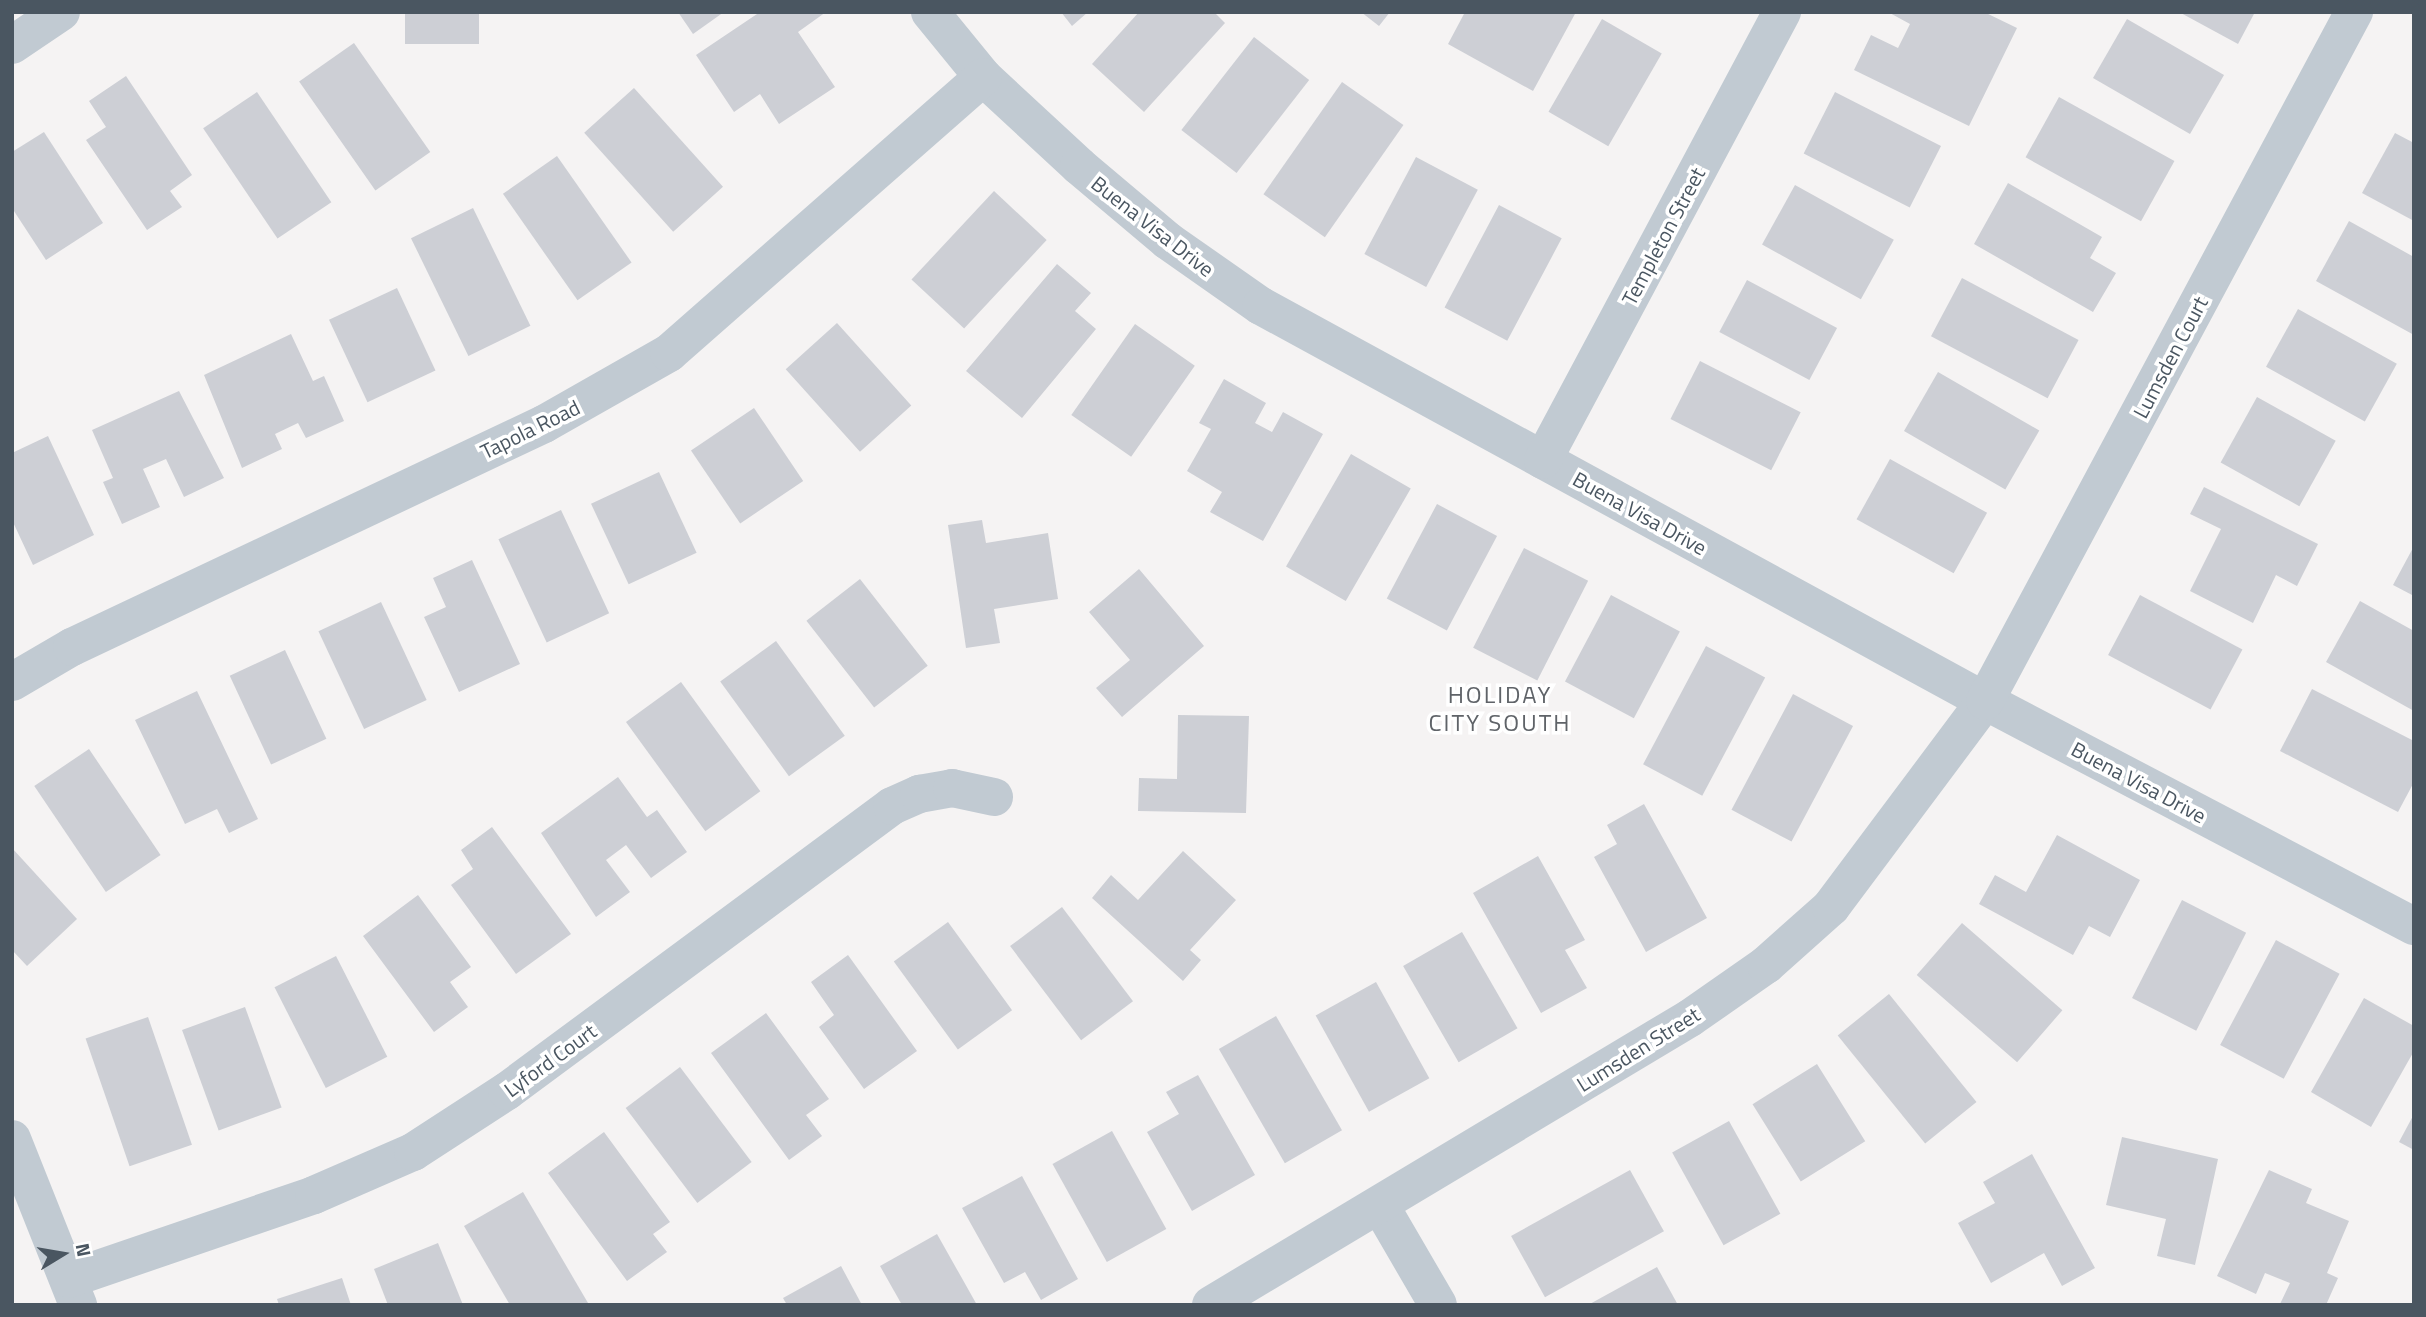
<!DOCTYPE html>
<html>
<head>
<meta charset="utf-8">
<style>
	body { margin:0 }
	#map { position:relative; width:2426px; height:1317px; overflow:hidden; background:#f5f3f3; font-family:"Titillium Web",sans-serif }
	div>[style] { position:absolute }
	.building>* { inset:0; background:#cdcfd5; transform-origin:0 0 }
	.minor>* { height:38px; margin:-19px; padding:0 19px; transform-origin:19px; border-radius:19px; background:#c1cad2 }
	span { translate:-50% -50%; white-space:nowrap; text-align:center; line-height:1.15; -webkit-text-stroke:7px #fff; paint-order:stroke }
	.street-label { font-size:21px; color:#4a5661 }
	.quarter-label { font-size:24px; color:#5f6368; letter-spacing:2px }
	.frame { position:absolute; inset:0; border:14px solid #4a5661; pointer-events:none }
	.north { position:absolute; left:28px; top:1219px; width:70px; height:70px; -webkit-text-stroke:5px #fff; paint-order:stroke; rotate:79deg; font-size:19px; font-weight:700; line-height:28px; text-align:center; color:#4a5661 }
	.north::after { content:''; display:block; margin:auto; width:24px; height:32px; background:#4a5661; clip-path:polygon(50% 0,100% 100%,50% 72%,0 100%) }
</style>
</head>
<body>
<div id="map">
	<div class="building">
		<i style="left:405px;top:12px;width:74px;height:32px"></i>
		<i style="clip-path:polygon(678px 12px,724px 12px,693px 34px)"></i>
		<i style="clip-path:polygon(760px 12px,826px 12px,798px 32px,835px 87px,779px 124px,760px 94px,734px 112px,696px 55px)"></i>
		<i style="clip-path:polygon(1061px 12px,1088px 12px,1072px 26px)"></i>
		<i style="clip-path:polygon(1139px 12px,1214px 12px,1225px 23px,1144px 112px,1092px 64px)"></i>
		<i style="clip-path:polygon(1361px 12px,1390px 12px,1379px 26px)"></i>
		<i style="clip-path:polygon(1465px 12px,1576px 12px,1533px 91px,1448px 44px)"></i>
		<i style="clip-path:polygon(1888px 12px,1984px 12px,2017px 28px,1969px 126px,1854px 70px,1871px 35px,1898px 48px,1910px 24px)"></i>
		<i style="clip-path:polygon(2179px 12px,2255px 12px,2238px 44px)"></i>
		<i style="left:1602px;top:19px;width:69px;height:107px;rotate:30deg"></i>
		<i style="left:2127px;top:19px;width:112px;height:68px;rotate:30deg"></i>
		<i style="left:1254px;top:37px;width:70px;height:118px;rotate:38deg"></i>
		<i style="left:354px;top:43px;width:133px;height:67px;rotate:55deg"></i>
		<i style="clip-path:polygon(126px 76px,192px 175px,170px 191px,182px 207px,147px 230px,86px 140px,106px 127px,89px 101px)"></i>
		<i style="left:1342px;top:82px;width:75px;height:137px;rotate:35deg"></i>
		<i style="left:634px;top:88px;width:133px;height:67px;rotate:48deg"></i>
		<i style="left:257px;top:92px;width:133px;height:65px;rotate:56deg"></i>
		<i style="left:1835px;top:92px;width:119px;height:69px;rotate:27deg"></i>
		<i style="left:2059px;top:97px;width:132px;height:69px;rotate:29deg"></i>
		<i style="clip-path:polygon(44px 132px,103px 223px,46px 260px,12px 208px,12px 152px)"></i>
		<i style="clip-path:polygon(2395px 133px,2414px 143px,2414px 221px,2362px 193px)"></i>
		<i style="left:557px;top:156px;width:130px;height:66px;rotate:55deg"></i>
		<i style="left:1416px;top:157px;width:70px;height:110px;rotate:28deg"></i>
		<i style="clip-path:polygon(2008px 183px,2102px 237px,2090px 258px,2116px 273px,2093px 312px,1974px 244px)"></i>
		<i style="left:1795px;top:185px;width:113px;height:68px;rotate:29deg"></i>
		<i style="left:994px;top:191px;width:72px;height:121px;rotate:43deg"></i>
		<i style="left:1499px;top:205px;width:71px;height:116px;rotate:28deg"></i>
		<i style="left:473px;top:208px;width:131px;height:69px;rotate:64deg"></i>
		<i style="clip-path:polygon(2349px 221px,2414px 257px,2414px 335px,2316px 281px)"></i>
		<i style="clip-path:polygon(1057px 264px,1091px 293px,1075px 311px,1096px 329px,1022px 418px,966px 371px)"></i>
		<i style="left:1962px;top:278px;width:132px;height:66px;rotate:28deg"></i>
		<i style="left:1747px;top:280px;width:102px;height:59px;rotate:28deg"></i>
		<i style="left:397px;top:288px;width:91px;height:75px;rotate:65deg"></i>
		<i style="left:2298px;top:309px;width:113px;height:66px;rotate:29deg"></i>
		<i style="left:837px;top:323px;width:111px;height:69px;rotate:48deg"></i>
		<i style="left:1135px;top:324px;width:73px;height:111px;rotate:35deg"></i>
		<i style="clip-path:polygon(291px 334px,313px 381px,324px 376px,344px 421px,306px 438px,298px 423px,275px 434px,282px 449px,242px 468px,204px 375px)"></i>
		<i style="left:1700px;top:361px;width:113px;height:65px;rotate:27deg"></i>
		<i style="left:1938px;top:372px;width:117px;height:68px;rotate:30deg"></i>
		<i style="clip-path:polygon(1224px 379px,1266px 403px,1255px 423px,1272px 432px,1283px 412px,1323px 434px,1263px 541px,1210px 512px,1222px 492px,1187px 471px,1211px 429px,1199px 423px)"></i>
		<i style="clip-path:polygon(179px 391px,224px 478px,184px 497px,166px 459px,143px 469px,160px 507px,122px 524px,103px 482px,113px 478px,92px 430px)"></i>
		<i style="left:2257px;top:397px;width:90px;height:75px;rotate:29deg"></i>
		<i style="left:754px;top:408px;width:88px;height:76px;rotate:56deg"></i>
		<i style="clip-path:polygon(48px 436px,94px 535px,33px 565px,12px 520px,12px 453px)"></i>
		<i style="left:1351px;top:454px;width:69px;height:130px;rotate:30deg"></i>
		<i style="left:1890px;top:459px;width:111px;height:69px;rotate:29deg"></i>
		<i style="left:659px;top:472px;width:89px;height:75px;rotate:65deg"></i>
		<i style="clip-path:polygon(2204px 487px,2318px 544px,2297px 586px,2276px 575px,2253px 623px,2190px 591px,2221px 529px,2190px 514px)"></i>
		<i style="left:1437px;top:504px;width:68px;height:107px;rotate:28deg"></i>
		<i style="left:561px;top:510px;width:114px;height:69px;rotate:65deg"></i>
		<i style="clip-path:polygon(982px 520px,986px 543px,1048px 533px,1058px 599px,994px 609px,1000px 643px,966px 648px,948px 525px)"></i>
		<i style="clip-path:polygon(2414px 546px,2414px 596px,2393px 585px)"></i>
		<i style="left:1524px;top:548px;width:72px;height:112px;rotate:27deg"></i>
		<i style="clip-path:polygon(472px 560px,520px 664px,459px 692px,424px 617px,446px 607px,433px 578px)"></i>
		<i style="clip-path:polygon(1139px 569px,1204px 646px,1122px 717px,1096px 688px,1130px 660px,1089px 612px)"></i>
		<i style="left:860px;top:579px;width:110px;height:68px;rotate:52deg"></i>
		<i style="left:1611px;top:595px;width:78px;height:98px;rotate:28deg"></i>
		<i style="left:2140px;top:595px;width:116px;height:68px;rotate:28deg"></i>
		<i style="clip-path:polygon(2360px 601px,2414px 631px,2414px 711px,2326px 662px)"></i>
		<i style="left:381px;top:602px;width:108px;height:69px;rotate:65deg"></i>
		<i style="left:776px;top:641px;width:117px;height:69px;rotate:54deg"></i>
		<i style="left:1706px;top:646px;width:67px;height:134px;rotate:28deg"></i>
		<i style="left:285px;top:650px;width:98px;height:61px;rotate:65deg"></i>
		<i style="left:681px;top:682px;width:135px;height:68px;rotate:54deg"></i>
		<i style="clip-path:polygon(2312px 689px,2414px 741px,2414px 782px,2398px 812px,2280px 751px)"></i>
		<i style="clip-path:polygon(197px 691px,258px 819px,229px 833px,217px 809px,185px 824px,135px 720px)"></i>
		<i style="left:1793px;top:694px;width:68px;height:131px;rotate:28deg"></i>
		<i style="clip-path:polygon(1178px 715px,1249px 716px,1246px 813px,1138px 811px,1139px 778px,1177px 779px)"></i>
		<i style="left:89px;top:749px;width:128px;height:66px;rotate:56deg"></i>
		<i style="clip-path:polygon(618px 777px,647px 817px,657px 810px,687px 852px,651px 878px,626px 845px,606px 860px,630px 892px,596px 917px,541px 833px)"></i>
		<i style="clip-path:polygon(1644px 804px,1707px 918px,1646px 952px,1594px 857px,1617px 844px,1607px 825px)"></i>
		<i style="clip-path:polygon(492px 827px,571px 934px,516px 974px,451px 885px,473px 869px,461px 850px)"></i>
		<i style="clip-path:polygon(2057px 835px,2140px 880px,2110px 937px,2089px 926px,2073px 955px,1979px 904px,1995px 875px,2026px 892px)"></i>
		<i style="clip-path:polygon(12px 848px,77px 919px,27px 966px,12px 950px)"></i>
		<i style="clip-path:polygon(1183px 851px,1236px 900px,1190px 950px,1201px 960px,1183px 981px,1092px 898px,1111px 875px,1138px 900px)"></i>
		<i style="clip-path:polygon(1538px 856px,1585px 940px,1565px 950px,1587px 988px,1541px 1013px,1473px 893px)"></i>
		<i style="clip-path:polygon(418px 895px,471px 967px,450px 982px,468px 1007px,434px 1032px,363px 936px)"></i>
		<i style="left:2182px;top:900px;width:72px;height:110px;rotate:27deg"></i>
		<i style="left:1062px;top:907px;width:118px;height:65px;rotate:53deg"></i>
		<i style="left:948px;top:922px;width:109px;height:67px;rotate:54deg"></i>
		<i style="left:1962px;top:923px;width:133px;height:69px;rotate:41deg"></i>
		<i style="left:1462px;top:932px;width:111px;height:68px;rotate:60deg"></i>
		<i style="left:2276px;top:940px;width:72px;height:119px;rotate:28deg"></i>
		<i style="clip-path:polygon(848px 955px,917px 1051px,864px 1089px,819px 1027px,834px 1015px,811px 982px)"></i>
		<i style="left:336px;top:956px;width:113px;height:69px;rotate:63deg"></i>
		<i style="left:1376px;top:982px;width:110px;height:69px;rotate:61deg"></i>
		<i style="left:1889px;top:994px;width:139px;height:66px;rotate:51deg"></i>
		<i style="clip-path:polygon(2364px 998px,2414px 1026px,2414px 1051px,2371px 1127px,2311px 1092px)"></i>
		<i style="left:245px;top:1007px;width:107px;height:67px;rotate:70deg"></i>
		<i style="clip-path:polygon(766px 1013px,829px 1099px,806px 1115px,822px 1136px,789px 1160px,711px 1053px)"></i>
		<i style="left:1276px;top:1016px;width:132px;height:66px;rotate:60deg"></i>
		<i style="left:148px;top:1017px;width:135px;height:66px;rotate:71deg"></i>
		<i style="left:1817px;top:1064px;width:91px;height:76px;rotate:58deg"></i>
		<i style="left:680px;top:1067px;width:119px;height:68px;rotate:53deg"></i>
		<i style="clip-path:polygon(1198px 1075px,1255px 1175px,1192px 1211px,1147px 1132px,1179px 1114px,1166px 1092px)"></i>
		<i style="clip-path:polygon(2414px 1114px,2414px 1150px,2399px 1142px)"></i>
		<i style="left:1729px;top:1121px;width:106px;height:65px;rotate:61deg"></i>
		<i style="left:1112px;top:1131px;width:112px;height:68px;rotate:61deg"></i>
		<i style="clip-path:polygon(604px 1132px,670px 1222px,653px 1234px,667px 1252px,627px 1281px,548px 1173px)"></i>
		<i style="clip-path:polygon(2122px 1137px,2218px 1159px,2195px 1265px,2157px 1256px,2166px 1219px,2106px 1205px)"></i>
		<i style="clip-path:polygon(2032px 1154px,2095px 1268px,2062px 1286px,2044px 1253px,1991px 1283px,1958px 1223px,1995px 1203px,1983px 1182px)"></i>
		<i style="left:1630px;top:1170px;width:70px;height:136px;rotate:61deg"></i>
		<i style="clip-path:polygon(2269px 1170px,2312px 1189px,2306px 1203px,2349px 1221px,2327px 1273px,2338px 1278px,2326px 1305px,2280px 1304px,2290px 1283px,2265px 1273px,2256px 1294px,2217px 1276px)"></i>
		<i style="clip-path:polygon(1022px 1176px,1078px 1279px,1041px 1300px,1025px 1272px,1004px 1283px,962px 1208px)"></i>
		<i style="clip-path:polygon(523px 1192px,588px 1303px,584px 1305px,510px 1305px,464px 1226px)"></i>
		<i style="clip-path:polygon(937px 1234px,977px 1305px,902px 1305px,880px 1266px)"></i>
		<i style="clip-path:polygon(438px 1243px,463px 1305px,388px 1305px,374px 1269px)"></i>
		<i style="clip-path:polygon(841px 1266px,862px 1305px,787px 1305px,783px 1298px)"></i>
		<i style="clip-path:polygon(1657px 1267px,1678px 1305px,1588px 1305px)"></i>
		<i style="clip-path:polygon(342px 1278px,351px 1305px,279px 1305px,277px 1299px)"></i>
	</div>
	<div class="minor">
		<i style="left:930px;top:12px;width:84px;rotate:50.8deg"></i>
		<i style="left:983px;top:77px;width:131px;rotate:42.8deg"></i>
		<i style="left:1079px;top:166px;width:116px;rotate:40.1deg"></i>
		<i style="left:1168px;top:241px;width:113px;rotate:35deg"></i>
		<i style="left:1261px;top:306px;width:825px;rotate:28.62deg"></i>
		<i style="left:1985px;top:701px;width:484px;rotate:27.7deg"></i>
		<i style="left:12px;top:45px;width:59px;rotate:-34deg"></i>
		<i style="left:1543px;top:460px;width:508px;rotate:-61.92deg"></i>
		<i style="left:12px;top:682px;width:69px;rotate:-30.3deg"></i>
		<i style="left:72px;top:647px;width:522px;rotate:-25.29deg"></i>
		<i style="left:544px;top:424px;width:144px;rotate:-29.6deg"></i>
		<i style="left:669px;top:353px;width:418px;rotate:-41.3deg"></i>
		<i style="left:12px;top:1139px;width:179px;rotate:68.3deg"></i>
		<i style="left:1381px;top:1207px;width:113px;rotate:59.8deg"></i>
		<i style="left:69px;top:1279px;width:259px;rotate:-18.9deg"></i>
		<i style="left:314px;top:1195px;width:108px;rotate:-23.5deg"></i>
		<i style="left:413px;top:1152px;width:112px;rotate:-33deg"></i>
		<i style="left:507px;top:1091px;width:479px;rotate:-36.5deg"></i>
		<i style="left:892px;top:806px;width:30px;rotate:-24deg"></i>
		<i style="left:919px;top:794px;width:34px;rotate:-10deg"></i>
		<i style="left:952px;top:788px;width:43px;rotate:12.1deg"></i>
		<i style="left:1211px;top:1305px;width:558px;rotate:-30.93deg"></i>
		<i style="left:1690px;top:1018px;width:93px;rotate:-34.9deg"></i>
		<i style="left:1766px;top:965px;width:87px;rotate:-41.7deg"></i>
		<i style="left:1831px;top:907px;width:257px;rotate:-53.2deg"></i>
		<i style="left:1985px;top:701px;width:782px;rotate:-61.83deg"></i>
	</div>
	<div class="street-label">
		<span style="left:1153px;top:226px;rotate:38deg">Buena Visa Drive</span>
		<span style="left:1663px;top:236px;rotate:-62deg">Templeton Street</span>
		<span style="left:2170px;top:357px;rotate:-62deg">Lumsden Court</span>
		<span style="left:530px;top:429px;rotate:-26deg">Tapola Road</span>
		<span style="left:1640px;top:513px;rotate:29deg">Buena Visa Drive</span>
		<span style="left:2139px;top:782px;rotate:28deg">Buena Visa Drive</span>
		<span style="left:1638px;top:1049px;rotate:-32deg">Lumsden Street</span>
		<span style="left:550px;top:1060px;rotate:-36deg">Lyford Court</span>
	</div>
	<div class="quarter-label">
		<span style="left:1500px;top:709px">HOLIDAY<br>CITY SOUTH</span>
	</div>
	<div class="frame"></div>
	<div class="north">N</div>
</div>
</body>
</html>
